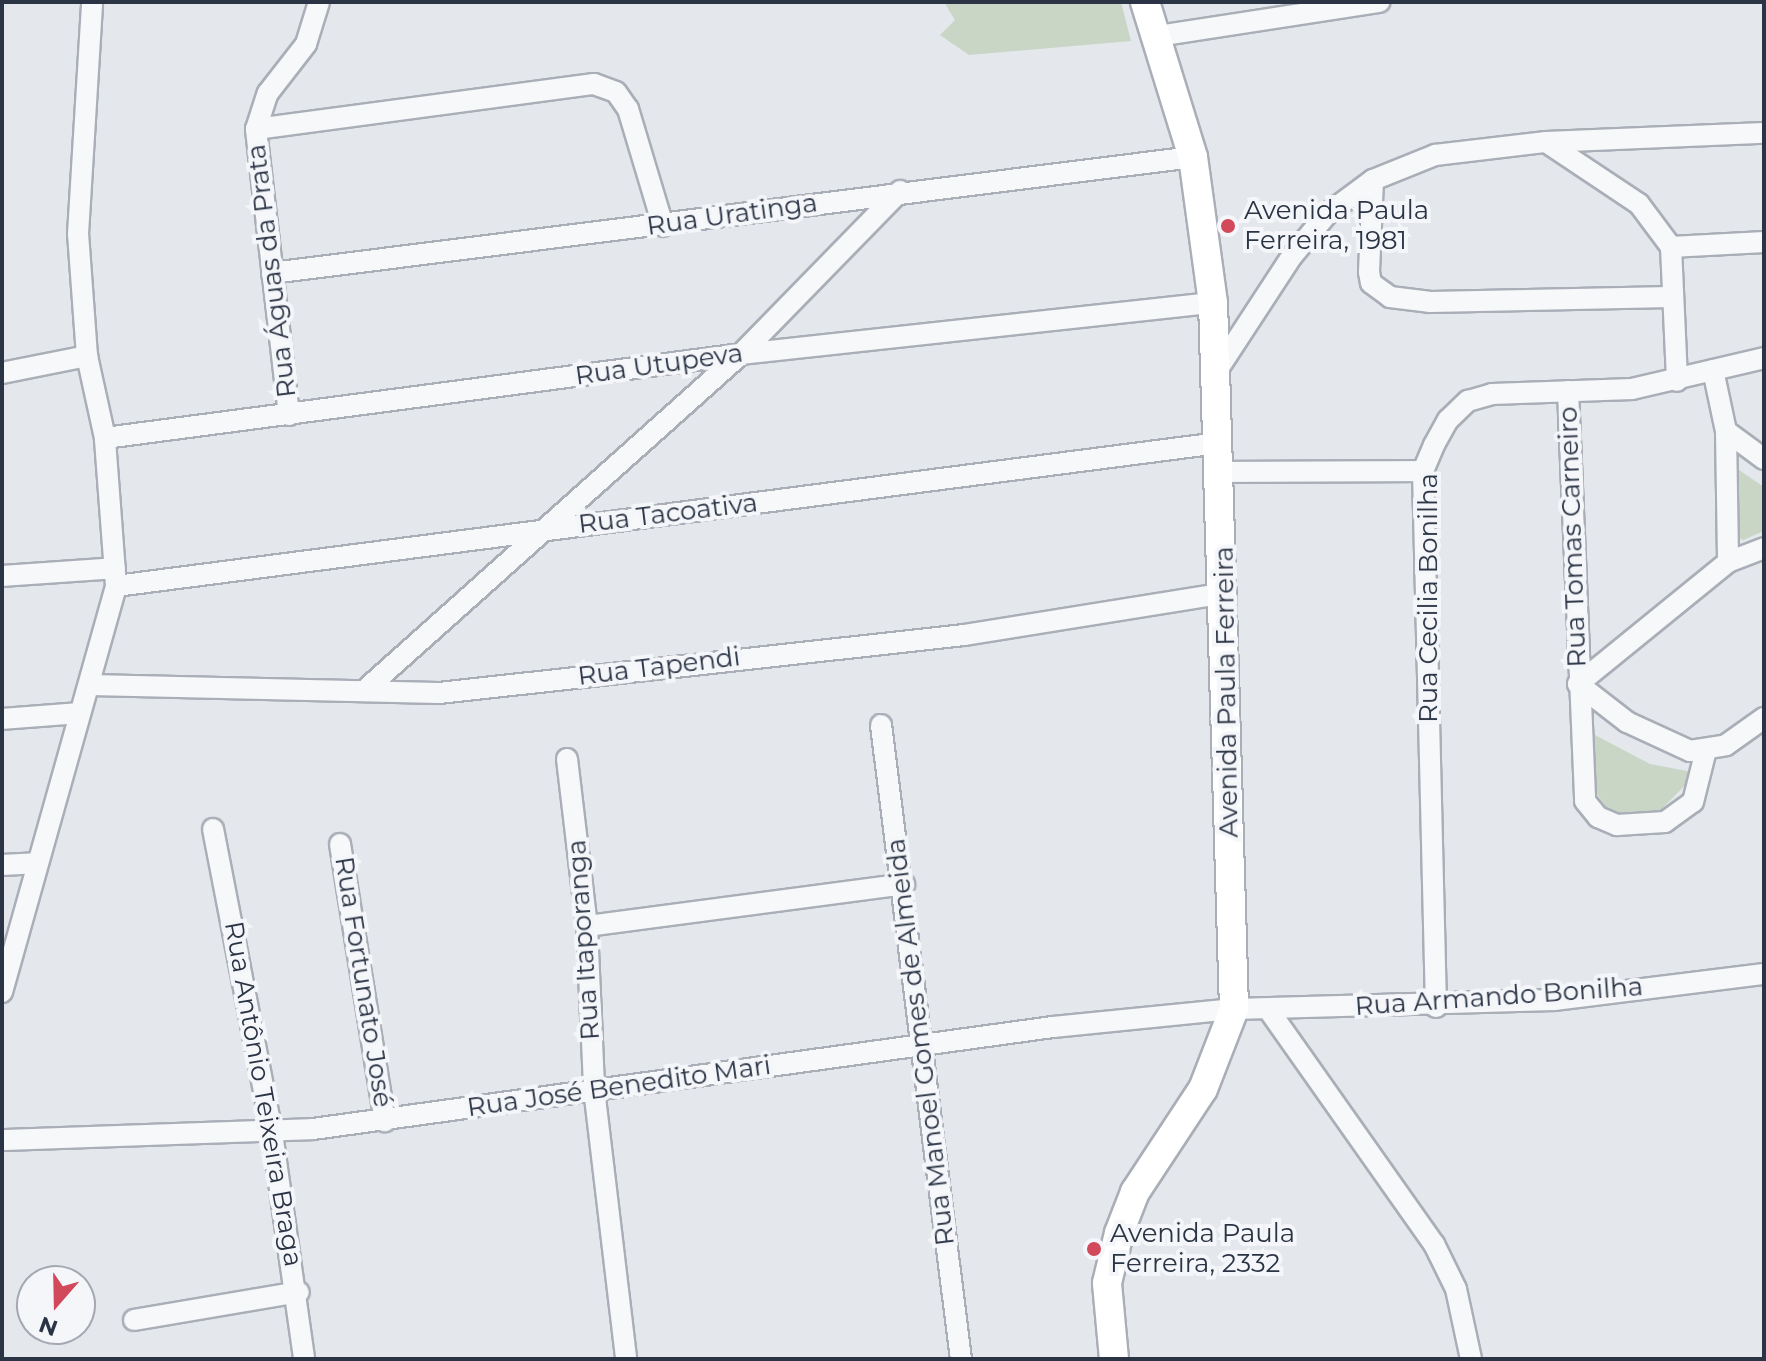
<!DOCTYPE html>
<html>
<head>
<meta charset="utf-8">
<style>
	body { margin:0 }
	#map { position:relative; width:1766px; height:1361px; overflow:hidden; background:#e4e7ec; font-family:Montserrat,sans-serif }
	div>[style] { position:absolute }
	.green>* { inset:0; background:#c9d6c5 }
	.roads { filter:drop-shadow(2px 0 #a9aeb7) drop-shadow(-2px 0 #a9aeb7) drop-shadow(0 2px #a9aeb7) drop-shadow(0 -2px #a9aeb7) }
	.street>* { height:20px; margin:-10px; padding:0 10px; transform-origin:10px; border-radius:10px; background:#f7f8fa }
	.secondary>* { height:28px; margin:-14px; padding:0 14px; transform-origin:14px; border-radius:14px; background:#fff }
	.dots>* { width:22px; height:22px; translate:-50% -50%; box-sizing:border-box; border:4px solid #f4f6f9; border-radius:50% }
	span { translate:-50% -50%; white-space:nowrap; text-align:center; line-height:1.15; -webkit-text-stroke:8px #f4f6f9; paint-order:stroke }
	.poi-label { font-size:26px; color:#2b3445 }
	.left { translate:0 -50%; text-align:left }
	.street-label { font-size:26px; color:#2b3445 }
	.frame { position:absolute; inset:0; border:4px solid #2b3445; pointer-events:none }
	.north { position:absolute; left:16px; top:1265px; width:80px; height:80px; box-sizing:border-box; background:#f4f6f9; border:2px solid #a4a8b1; border-radius:50%; rotate:200deg; font-size:22px; font-weight:700; line-height:32px; text-align:center; color:#2b3445 }
	.north::after { content:''; display:block; margin:auto; width:28px; height:36px; background:#d1495b; clip-path:polygon(50% 0,100% 100%,50% 72%,0 100%) }
</style>
</head>
<body>
<div id="map">
	<div class="green">
		<i style="clip-path:polygon(944px 2px,1121px 2px,1131px 41px,969px 55px,940px 35px,955px 20px)"></i>
		<i style="clip-path:polygon(1736px 468px,1764px 487px,1764px 531px,1743px 540px,1737px 537px)"></i>
		<i style="clip-path:polygon(1595px 735px,1650px 764px,1692px 772px,1693px 777px,1659px 812px,1612px 815px,1594px 790px)"></i>
	</div>
	<div class="roads">
		<div class="street">
			<i style="left:1157px;top:36px;width:225px;rotate:-8.7deg"></i>
			<i style="left:256px;top:129px;width:341px;rotate:-7.6deg"></i>
			<i style="left:594px;top:84px;width:23px;rotate:20deg"></i>
			<i style="left:616px;top:92px;width:21px;rotate:55deg"></i>
			<i style="left:628px;top:109px;width:122px;rotate:73.3deg"></i>
			<i style="left:1546px;top:142px;width:112px;rotate:33.7deg"></i>
			<i style="left:1639px;top:204px;width:54px;rotate:53.3deg"></i>
			<i style="left:1671px;top:247px;width:134px;rotate:87.4deg"></i>
			<i style="left:1373px;top:180px;width:92px;rotate:92.5deg"></i>
			<i style="left:1369px;top:272px;width:11px;rotate:80deg"></i>
			<i style="left:1371px;top:283px;width:24px;rotate:36deg"></i>
			<i style="left:1390px;top:297px;width:39px;rotate:7deg"></i>
			<i style="left:1429px;top:302px;width:244px;rotate:-1.2deg"></i>
			<i style="left:1671px;top:247px;width:93px;rotate:-3.1deg"></i>
			<i style="left:272px;top:273px;width:928px;rotate:-7.18deg"></i>
			<i style="left:1218px;top:369px;width:135px;rotate:-56.8deg"></i>
			<i style="left:1292px;top:256px;width:55px;rotate:-50.2deg"></i>
			<i style="left:1327px;top:214px;width:57px;rotate:-36.5deg"></i>
			<i style="left:1373px;top:180px;width:67px;rotate:-22deg"></i>
			<i style="left:1435px;top:155px;width:112px;rotate:-6.7deg"></i>
			<i style="left:1546px;top:142px;width:218px;rotate:-2.4deg"></i>
			<i style="left:1713px;top:370px;width:62px;rotate:78deg"></i>
			<i style="left:1726px;top:431px;width:131px;rotate:89.1deg"></i>
			<i style="left:2px;top:373px;width:87px;rotate:-11.3deg"></i>
			<i style="left:1568px;top:391px;width:410px;rotate:87.6deg"></i>
			<i style="left:1585px;top:801px;width:21px;rotate:51deg"></i>
			<i style="left:1598px;top:817px;width:21px;rotate:23deg"></i>
			<i style="left:1617px;top:825px;width:48px;rotate:-3.6deg"></i>
			<i style="left:1665px;top:822px;width:34px;rotate:-36deg"></i>
			<i style="left:1693px;top:802px;width:54px;rotate:-76deg"></i>
			<i style="left:289px;top:415px;width:288px;rotate:-96.6deg"></i>
			<i style="left:256px;top:129px;width:38px;rotate:-72deg"></i>
			<i style="left:268px;top:93px;width:62px;rotate:-52.2deg"></i>
			<i style="left:306px;top:44px;width:44px;rotate:-72.8deg"></i>
			<i style="left:1726px;top:431px;width:47px;rotate:36.4deg"></i>
			<i style="left:105px;top:438px;width:642px;rotate:-7.52deg"></i>
			<i style="left:741px;top:354px;width:475px;rotate:-6.2deg"></i>
			<i style="left:1222px;top:472px;width:201px;rotate:-0.3deg"></i>
			<i style="left:2px;top:576px;width:113px;rotate:-4deg"></i>
			<i style="left:116px;top:586px;width:1112px;rotate:-7.39deg"></i>
			<i style="left:1578px;top:684px;width:193px;rotate:-39.1deg"></i>
			<i style="left:1728px;top:562px;width:39px;rotate:-21deg"></i>
			<i style="left:1578px;top:684px;width:62px;rotate:37.8deg"></i>
			<i style="left:1627px;top:722px;width:69px;rotate:24.7deg"></i>
			<i style="left:1690px;top:751px;width:36px;rotate:-9deg"></i>
			<i style="left:1726px;top:745px;width:47px;rotate:-35.4deg"></i>
			<i style="left:90px;top:685px;width:349px;rotate:1.3deg"></i>
			<i style="left:439px;top:693px;width:528px;rotate:-6.3deg"></i>
			<i style="left:964px;top:635px;width:264px;rotate:-9.1deg"></i>
			<i style="left:365px;top:690px;width:504px;rotate:-41.78deg"></i>
			<i style="left:741px;top:354px;width:228px;rotate:-45.7deg"></i>
			<i style="left:2px;top:719px;width:78px;rotate:-4.4deg"></i>
			<i style="left:881px;top:725px;width:639px;rotate:82.81deg"></i>
			<i style="left:567px;top:759px;width:168px;rotate:83.2deg"></i>
			<i style="left:587px;top:926px;width:163px;rotate:87.5deg"></i>
			<i style="left:594px;top:1089px;width:272px;rotate:83.2deg"></i>
			<i style="left:213px;top:829px;width:310px;rotate:79deg"></i>
			<i style="left:272px;top:1133px;width:228px;rotate:81.9deg"></i>
			<i style="left:340px;top:844px;width:281px;rotate:80.8deg"></i>
			<i style="left:2px;top:865px;width:33px;rotate:-3deg"></i>
			<i style="left:587px;top:926px;width:320px;rotate:-7.5deg"></i>
			<i style="left:2px;top:992px;width:422px;rotate:-74.3deg"></i>
			<i style="left:116px;top:586px;width:148px;rotate:-94.3deg"></i>
			<i style="left:105px;top:438px;width:84px;rotate:-102.4deg"></i>
			<i style="left:87px;top:356px;width:122px;rotate:-94.2deg"></i>
			<i style="left:78px;top:234px;width:232px;rotate:-86.5deg"></i>
			<i style="left:1436px;top:1007px;width:536px;rotate:-91.39deg"></i>
			<i style="left:1423px;top:471px;width:28px;rotate:-67deg"></i>
			<i style="left:1434px;top:445px;width:29px;rotate:-61deg"></i>
			<i style="left:1448px;top:420px;width:28px;rotate:-44deg"></i>
			<i style="left:1468px;top:401px;width:25px;rotate:-16deg"></i>
			<i style="left:1492px;top:394px;width:140px;rotate:-2deg"></i>
			<i style="left:1632px;top:389px;width:136px;rotate:-13.2deg"></i>
			<i style="left:1268px;top:1009px;width:288px;rotate:54.8deg"></i>
			<i style="left:1434px;top:1244px;width:50px;rotate:63.9deg"></i>
			<i style="left:1456px;top:1289px;width:72px;rotate:77.9deg"></i>
			<i style="left:2px;top:1140px;width:311px;rotate:-2deg"></i>
			<i style="left:313px;top:1129px;width:747px;rotate:-7.85deg"></i>
			<i style="left:1053px;top:1027px;width:182px;rotate:-5.7deg"></i>
			<i style="left:1234px;top:1009px;width:320px;rotate:-1.6deg"></i>
			<i style="left:1554px;top:1000px;width:212px;rotate:-7.1deg"></i>
			<i style="left:134px;top:1320px;width:167px;rotate:-9.6deg"></i>
		</div>
		<div class="secondary">
			<i style="left:1114px;top:1359px;width:76px;rotate:-95.3deg"></i>
			<i style="left:1107px;top:1283px;width:51px;rotate:-76.5deg"></i>
			<i style="left:1119px;top:1233px;width:44px;rotate:-68.7deg"></i>
			<i style="left:1135px;top:1192px;width:123px;rotate:-56.6deg"></i>
			<i style="left:1203px;top:1089px;width:86px;rotate:-68.8deg"></i>
			<i style="left:1234px;top:1009px;width:706px;rotate:-91.7deg"></i>
			<i style="left:1213px;top:303px;width:147px;rotate:-97.8deg"></i>
			<i style="left:1193px;top:157px;width:162px;rotate:-107.2deg"></i>
		</div>
	</div>
	<div class="dots">
		<i style="left:1228px;top:226px;background:#d1495b"></i>
		<i style="left:1094px;top:1249px;background:#d1495b"></i>
	</div>
	<div class="poi-label">
		<span class="left" style="left:1244px;top:226px">Avenida Paula<br>Ferreira, 1981</span>
		<span class="left" style="left:1110px;top:1249px">Avenida Paula<br>Ferreira, 2332</span>
	</div>
	<div class="street-label">
		<span style="left:732px;top:215px;rotate:-8deg">Rua Uratinga</span>
		<span style="left:272px;top:271px;rotate:-97deg">Rua Águas da Prata</span>
		<span style="left:659px;top:365px;rotate:-8deg">Rua Utupeva</span>
		<span style="left:668px;top:514px;rotate:-7deg">Rua Tacoativa</span>
		<span style="left:1573px;top:537px;rotate:-92deg">Rua Tomas Carneiro</span>
		<span style="left:1429px;top:598px;rotate:-90deg">Rua Cecilia Bonilha</span>
		<span style="left:659px;top:667px;rotate:-7deg">Rua Tapendi</span>
		<span style="left:1227px;top:692px;rotate:-91deg">Avenida Paula Ferreira</span>
		<span style="left:584px;top:940px;rotate:-94deg">Rua Itaporanga</span>
		<span style="left:363px;top:982px;rotate:81deg">Rua Fortunato José</span>
		<span style="left:1499px;top:997px;rotate:-4deg">Rua Armando Bonilha</span>
		<span style="left:921px;top:1042px;rotate:-97deg">Rua Manoel Gomes de Almeida</span>
		<span style="left:619px;top:1087px;rotate:-8deg">Rua José Benedito Mari</span>
		<span style="left:263px;top:1094px;rotate:80deg">Rua Antônio Teixeira Braga</span>
	</div>
	<div class="frame"></div>
	<div class="north">N</div>
</div>
</body>
</html>
